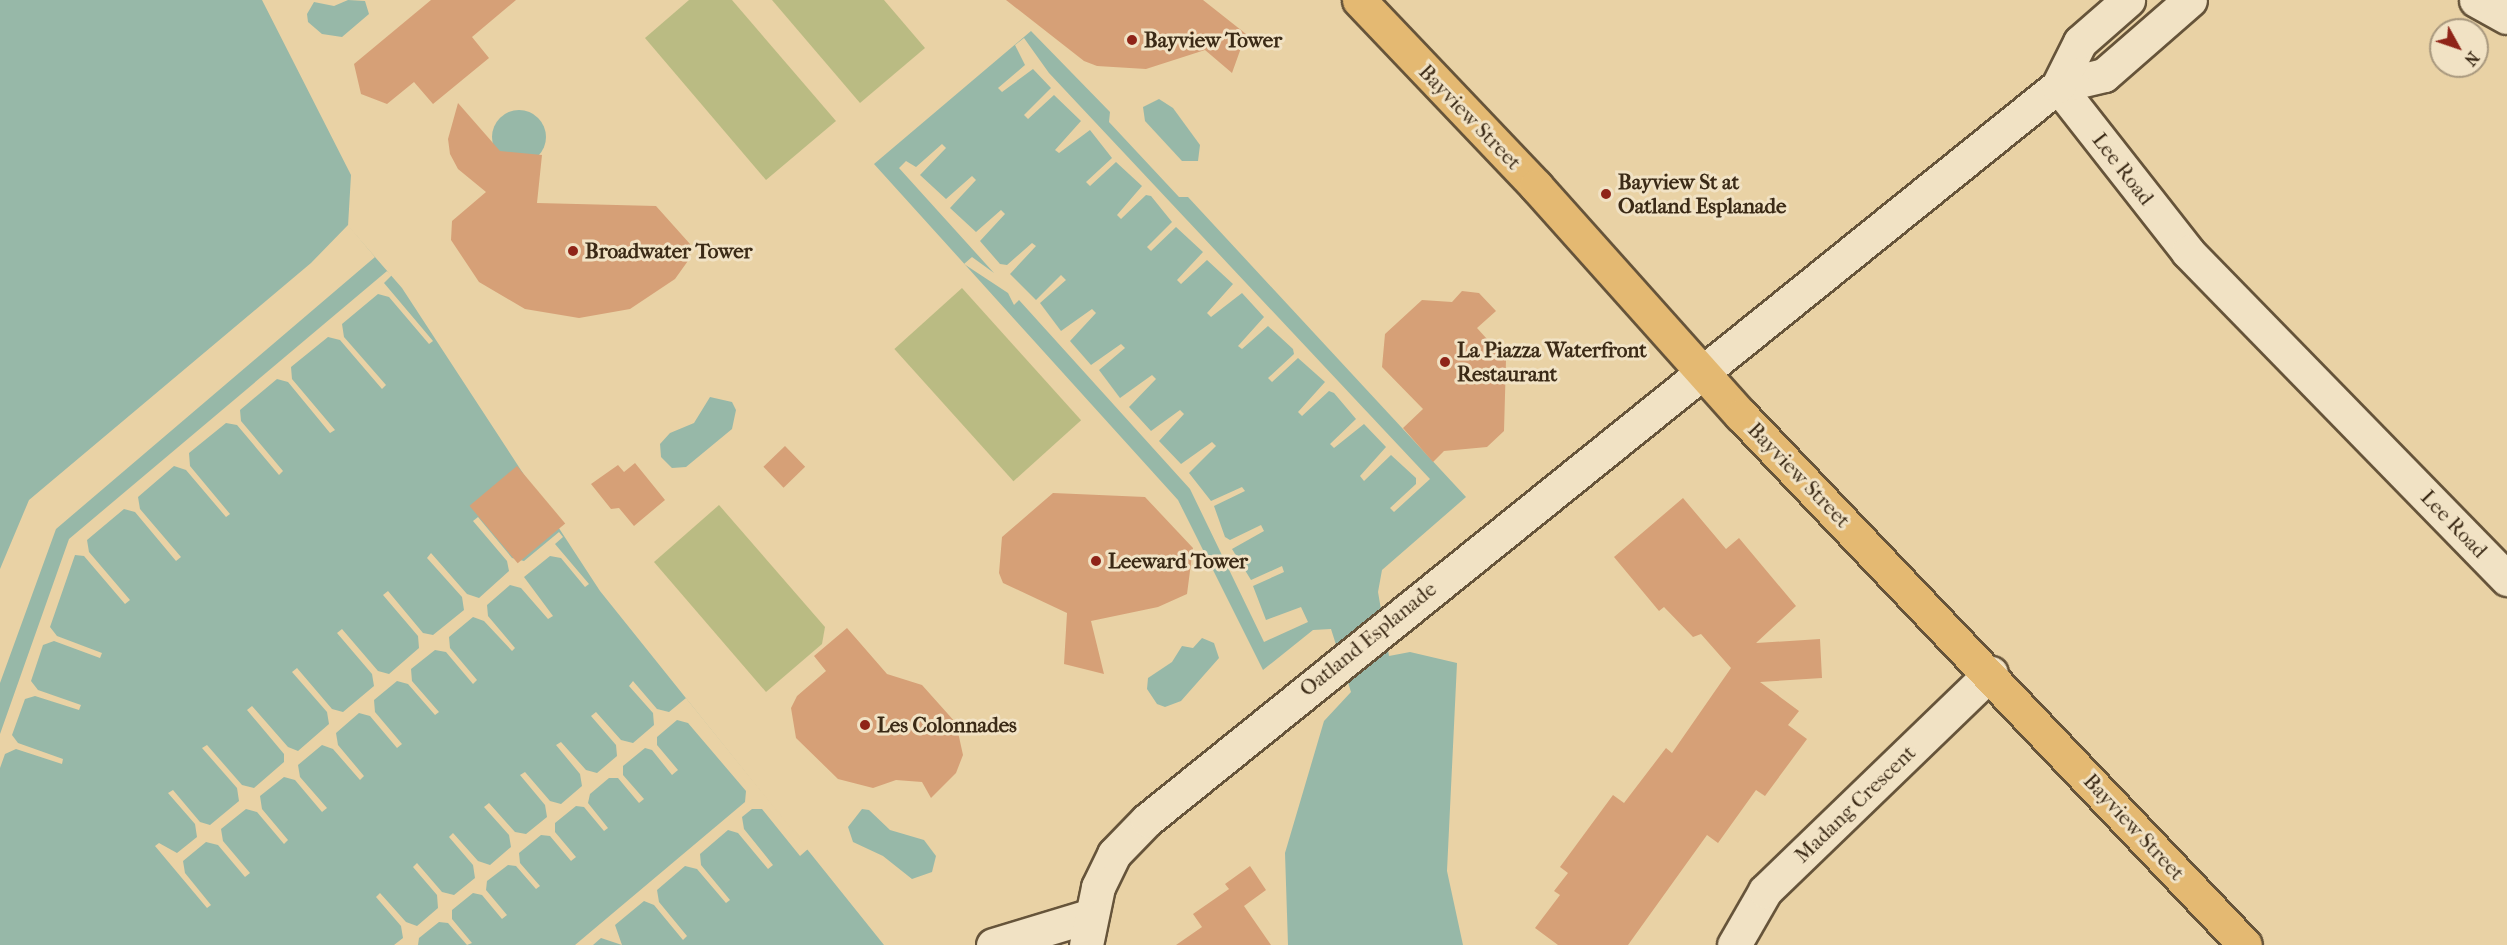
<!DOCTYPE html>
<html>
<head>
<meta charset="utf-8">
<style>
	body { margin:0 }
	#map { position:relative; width:2507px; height:945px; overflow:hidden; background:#e9d2a5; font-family:"IM FELL French Canon",serif }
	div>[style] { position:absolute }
	.green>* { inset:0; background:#babb83; transform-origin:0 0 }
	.water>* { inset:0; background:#97b8a8 }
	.round { border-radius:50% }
	.pier>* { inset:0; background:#e9d2a5 }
	.building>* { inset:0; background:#d6a077; transform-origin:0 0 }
	.roads { filter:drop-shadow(2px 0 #66543a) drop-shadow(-2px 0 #66543a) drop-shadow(0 2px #66543a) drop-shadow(0 -2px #66543a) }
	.minor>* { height:33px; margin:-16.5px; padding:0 16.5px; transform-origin:16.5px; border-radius:16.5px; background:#f1e2c4 }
	.major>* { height:33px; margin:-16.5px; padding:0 16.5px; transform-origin:16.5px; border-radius:16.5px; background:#e4b972 }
	.dots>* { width:16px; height:16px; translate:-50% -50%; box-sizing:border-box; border:3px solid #f1e2c4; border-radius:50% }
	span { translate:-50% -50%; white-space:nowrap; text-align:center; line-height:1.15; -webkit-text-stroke:6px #f1e2c4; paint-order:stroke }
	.poi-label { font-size:21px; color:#3b2a16; font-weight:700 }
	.left { translate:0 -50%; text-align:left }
	.street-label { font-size:21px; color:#3b2a16 }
	.north { position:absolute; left:2429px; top:18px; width:60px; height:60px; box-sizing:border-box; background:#f1e2c4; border:2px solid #a8987e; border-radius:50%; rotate:130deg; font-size:16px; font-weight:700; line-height:24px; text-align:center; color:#3b2a16 }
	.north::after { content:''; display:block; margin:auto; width:21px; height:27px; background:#8f2418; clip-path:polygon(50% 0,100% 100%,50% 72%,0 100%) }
</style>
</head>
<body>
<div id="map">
	<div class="green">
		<i style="clip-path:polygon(689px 0,732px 0,836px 121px,766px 180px,645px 38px)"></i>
		<i style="clip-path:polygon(772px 0,884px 0,925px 48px,860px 103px)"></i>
		<i style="left:962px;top:288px;width:178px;height:91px;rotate:48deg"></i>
		<i style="clip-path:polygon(719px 505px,825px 627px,822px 644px,766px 692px,654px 562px)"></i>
	</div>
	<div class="water">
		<i style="clip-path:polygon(0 0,262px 0,351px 175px,348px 226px,402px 288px,600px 591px,884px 945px,0 945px)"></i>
		<i style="clip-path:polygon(348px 0,365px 1px,369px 14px,342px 37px,322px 34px,308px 22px,307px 14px,314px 2px,334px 6px)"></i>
		<i style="clip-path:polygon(1031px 31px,1110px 112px,1109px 122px,1179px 197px,1188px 197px,1466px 497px,1382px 570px,1378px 592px,1389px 656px,1410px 652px,1457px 663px,1447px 871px,1463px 945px,1288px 945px,1285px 853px,1324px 721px,1351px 692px,1331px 629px,1313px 630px,1263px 670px,1178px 500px,874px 164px)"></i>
		<i style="clip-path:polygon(1159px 99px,1173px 108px,1200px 145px,1198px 161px,1182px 161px,1145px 121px,1143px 107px)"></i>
		<i class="round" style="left:492px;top:110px;width:54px;height:54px"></i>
		<i style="clip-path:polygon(710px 397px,732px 402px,736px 410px,732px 429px,686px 467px,672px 468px,661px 457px,660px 444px,670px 433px,694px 423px)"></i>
		<i style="clip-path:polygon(1202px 638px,1214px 643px,1219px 658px,1181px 701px,1165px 707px,1157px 704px,1147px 689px,1148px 678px,1172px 662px,1182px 646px,1193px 648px)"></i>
		<i style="clip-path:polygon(862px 809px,869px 810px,890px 830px,924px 840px,936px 856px,932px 872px,912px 879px,883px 856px,853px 842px,848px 827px)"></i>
	</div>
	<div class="pier">
		<i style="clip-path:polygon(1024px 38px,1049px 73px,1430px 479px,1394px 512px,1390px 508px,1416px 484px,1416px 478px,1391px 455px,1364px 481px,1360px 476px,1386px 447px,1364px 424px,1334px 448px,1330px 444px,1356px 419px,1334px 393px,1329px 391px,1302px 416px,1298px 412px,1325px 382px,1298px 358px,1272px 382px,1268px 378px,1294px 354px,1293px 349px,1268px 326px,1242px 349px,1238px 346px,1264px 317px,1242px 293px,1211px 317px,1207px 313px,1233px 284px,1207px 260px,1181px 284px,1177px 280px,1203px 252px,1176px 227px,1151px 251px,1147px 247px,1172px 222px,1151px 196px,1146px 195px,1121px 219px,1117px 215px,1142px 186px,1116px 162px,1090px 186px,1086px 182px,1112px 158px,1090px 130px,1059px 153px,1055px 150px,1081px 121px,1054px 95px,1028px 119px,1024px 115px,1051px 88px,1033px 69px,1002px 92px,998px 88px,1025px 65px,1015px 45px)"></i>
		<i style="clip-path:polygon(942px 144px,946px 148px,920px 175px,946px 199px,972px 176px,976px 180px,950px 208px,976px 232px,1001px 210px,1005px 214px,980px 241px,1000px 264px,1007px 265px,1032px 243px,1036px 246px,1010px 274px,1036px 300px,1061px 275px,1066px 280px,1040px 303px,1061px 331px,1092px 309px,1096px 313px,1070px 341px,1091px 365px,1121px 344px,1125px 348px,1099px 370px,1120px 398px,1152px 375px,1156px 379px,1129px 407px,1151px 431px,1180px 410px,1184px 414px,1159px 441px,1181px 464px,1212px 442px,1216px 446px,1189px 473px,1211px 501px,1242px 487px,1245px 491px,1214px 506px,1225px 537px,1230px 540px,1261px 525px,1264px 531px,1232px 549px,1251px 580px,1282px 566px,1284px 572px,1253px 586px,1266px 620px,1301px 607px,1308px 622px,1264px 642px,1190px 489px,1019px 300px,1014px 305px,1008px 293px,964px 264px,972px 257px,994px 273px,899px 168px,906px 161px,916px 167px)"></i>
		<i style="clip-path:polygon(348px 225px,375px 257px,56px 529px,0 683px,0 569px,29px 500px,311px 263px)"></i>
		<i style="clip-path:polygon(387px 271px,392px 275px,384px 283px,433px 341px,429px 344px,389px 297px,378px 294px,342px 324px,344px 337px,386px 385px,382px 389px,340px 340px,328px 337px,291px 367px,292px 379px,335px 430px,330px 433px,288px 382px,277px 379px,240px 410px,241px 421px,283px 471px,279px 475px,237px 425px,226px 423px,189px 453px,190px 466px,230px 514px,226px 517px,186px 470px,174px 466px,138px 497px,140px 509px,181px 557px,176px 561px,135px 512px,124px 509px,87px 540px,89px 552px,130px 600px,125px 604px,84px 556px,75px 555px,50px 627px,57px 636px,102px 653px,100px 658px,54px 641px,43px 645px,31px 681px,38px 690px,81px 705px,79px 710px,35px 696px,25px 699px,12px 735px,18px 743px,63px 759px,62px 764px,16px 749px,5px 754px,0 768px,0 734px,69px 539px)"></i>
		<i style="clip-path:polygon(478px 517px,512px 558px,524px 561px,559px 532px,563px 537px,555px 544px,589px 584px,585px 587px,561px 558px,550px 556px,524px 577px,553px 616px,548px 619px,521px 588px,510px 585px,487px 605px,488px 616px,515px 648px,512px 651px,484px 621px,473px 617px,449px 637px,450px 648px,477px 680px,473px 684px,446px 652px,435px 650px,411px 669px,412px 681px,439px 712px,435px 715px,408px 684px,397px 681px,374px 700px,375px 712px,402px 744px,397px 748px,370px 716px,359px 713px,336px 733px,338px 745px,364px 776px,360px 780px,333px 749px,322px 745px,298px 765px,300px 777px,327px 808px,322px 812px,295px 780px,284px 777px,260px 796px,262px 809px,288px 840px,284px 844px,257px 812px,246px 809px,221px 829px,223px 841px,250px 873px,245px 877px,218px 845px,206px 842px,183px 861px,185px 873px,211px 905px,207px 908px,155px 846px,159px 843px,177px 853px,197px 837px,195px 824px,168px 793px,173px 790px,200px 822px,210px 825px,239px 801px,237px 788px,202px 748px,207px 745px,242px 785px,254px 788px,284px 762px,284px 754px,247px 710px,252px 706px,288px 747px,298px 751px,329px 724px,327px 712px,292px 672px,297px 668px,332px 709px,343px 712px,374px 686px,372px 674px,337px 633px,342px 629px,378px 671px,389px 674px,419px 648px,418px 636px,383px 595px,388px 591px,423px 633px,433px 635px,464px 610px,462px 597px,427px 558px,431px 553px,467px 594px,479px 598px,509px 571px,507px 561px,473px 521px)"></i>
		<i style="clip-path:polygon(633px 681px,657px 709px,669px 712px,686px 698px,808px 849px,800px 856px,762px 809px,752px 809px,742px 817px,744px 829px,773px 865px,768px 869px,738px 833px,728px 830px,700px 854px,701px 865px,730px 900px,726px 903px,697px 869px,685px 866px,657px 890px,659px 902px,687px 936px,683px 940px,654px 905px,644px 901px,615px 925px,622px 945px,601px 938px,593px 945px,575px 945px,745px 802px,746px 791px,688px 723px,677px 720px,657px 737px,657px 745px,678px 770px,672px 775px,652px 750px,645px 748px,623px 766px,623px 775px,644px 799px,639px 803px,618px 778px,609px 778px,590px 794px,588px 803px,608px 828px,604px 831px,584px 807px,576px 806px,555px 823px,555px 832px,576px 857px,571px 861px,550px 836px,541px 835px,519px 853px,520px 863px,540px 886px,536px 889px,516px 866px,508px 865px,487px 881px,486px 890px,507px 915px,502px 919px,482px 895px,473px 893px,452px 910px,452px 919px,472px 943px,467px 945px,448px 923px,439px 922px,419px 938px,418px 945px,394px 945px,403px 938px,401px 926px,376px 897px,380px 893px,406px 922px,417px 926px,438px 908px,437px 895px,413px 867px,417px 863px,442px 892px,454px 895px,475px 878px,473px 865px,449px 837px,453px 833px,478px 861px,490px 865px,511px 847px,509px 835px,484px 807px,489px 803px,515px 832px,526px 834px,547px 817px,545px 805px,520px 775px,525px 772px,550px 801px,561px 804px,582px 786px,580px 774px,556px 745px,561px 742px,586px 770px,597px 773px,617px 756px,616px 745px,591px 716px,596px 712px,621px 740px,633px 743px,654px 725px,653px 713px,629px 686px)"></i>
	</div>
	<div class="building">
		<i style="clip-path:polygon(431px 0,516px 0,472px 37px,489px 58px,433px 104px,414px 82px,387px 104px,361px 94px,354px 64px)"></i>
		<i style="clip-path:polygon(1006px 0,1203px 0,1246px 34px,1232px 73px,1205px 50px,1146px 69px,1097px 66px,1084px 61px)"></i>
		<i style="clip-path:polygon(458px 103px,500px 151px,542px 155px,537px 203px,656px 206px,690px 244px,690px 258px,675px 279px,630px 309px,579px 318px,525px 309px,479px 282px,451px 240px,452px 221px,486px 192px,458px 169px,450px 154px,448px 139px)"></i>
		<i style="clip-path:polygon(1462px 291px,1479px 293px,1496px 311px,1477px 328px,1506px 360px,1504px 431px,1487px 447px,1444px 451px,1433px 462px,1403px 428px,1423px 409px,1382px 367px,1385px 334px,1422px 300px,1452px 302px)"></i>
		<i style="left:785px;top:446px;width:29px;height:30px;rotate:46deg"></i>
		<i style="clip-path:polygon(635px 463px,665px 500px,634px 526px,619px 508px,611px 509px,591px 484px,618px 465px,624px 472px)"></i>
		<i style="left:517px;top:466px;width:75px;height:62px;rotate:50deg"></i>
		<i style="clip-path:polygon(1053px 493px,1145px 497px,1193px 548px,1187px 594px,1158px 607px,1091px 621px,1104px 674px,1064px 664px,1067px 613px,1003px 583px,999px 573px,1002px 537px)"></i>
		<i style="clip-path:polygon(1683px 498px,1726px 549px,1739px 538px,1796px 606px,1756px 643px,1820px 639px,1822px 678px,1760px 682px,1799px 711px,1788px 725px,1807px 739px,1765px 796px,1756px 790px,1718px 843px,1707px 835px,1628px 945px,1558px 945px,1535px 928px,1560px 895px,1554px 891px,1568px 873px,1560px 867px,1613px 795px,1624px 803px,1666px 748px,1672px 753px,1731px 668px,1701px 634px,1693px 637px,1664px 607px,1659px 611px,1614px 557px)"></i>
		<i style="clip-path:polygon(847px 628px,887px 674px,922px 685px,956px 723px,963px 755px,956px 773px,931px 798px,922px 782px,896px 780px,873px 788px,838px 779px,796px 738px,791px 708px,797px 696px,826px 671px,814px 656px)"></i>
		<i style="clip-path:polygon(1250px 866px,1266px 890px,1244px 906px,1271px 945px,1176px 945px,1202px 927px,1193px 914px,1229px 889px,1225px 884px)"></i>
	</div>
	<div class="roads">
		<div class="minor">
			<i style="left:2476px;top:0;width:35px;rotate:29deg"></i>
			<i style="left:2058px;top:86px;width:211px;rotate:51.9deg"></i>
			<i style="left:2188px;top:252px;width:457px;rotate:45.7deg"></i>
			<i style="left:2058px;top:86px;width:47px;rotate:-13.4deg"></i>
			<i style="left:2104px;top:75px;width:114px;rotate:-41.1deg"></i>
			<i style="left:993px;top:945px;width:100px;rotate:-16.8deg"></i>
			<i style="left:1086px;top:945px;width:59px;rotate:-78.3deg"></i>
			<i style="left:1098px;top:887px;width:37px;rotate:-64deg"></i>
			<i style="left:1114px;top:854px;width:47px;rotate:-45.9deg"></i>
			<i style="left:1147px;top:820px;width:1170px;rotate:-38.86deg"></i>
			<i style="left:2058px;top:86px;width:49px;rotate:-63.4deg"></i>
			<i style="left:2080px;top:42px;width:64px;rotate:-41.2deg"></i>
			<i style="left:1734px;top:945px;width:62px;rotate:-60.1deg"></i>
			<i style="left:1765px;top:891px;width:314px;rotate:-44deg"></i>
		</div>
		<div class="major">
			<i style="left:1359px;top:0;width:257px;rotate:46.4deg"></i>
			<i style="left:1536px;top:186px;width:307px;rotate:48.2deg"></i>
			<i style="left:1741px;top:415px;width:731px;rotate:46.44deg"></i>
		</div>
	</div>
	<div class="dots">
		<i style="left:1132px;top:40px;background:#8f2418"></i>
		<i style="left:1606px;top:194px;background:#8f2418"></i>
		<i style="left:573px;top:251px;background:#8f2418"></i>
		<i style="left:1445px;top:362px;background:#8f2418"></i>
		<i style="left:1096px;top:561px;background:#8f2418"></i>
		<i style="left:865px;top:725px;background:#8f2418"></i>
	</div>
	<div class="poi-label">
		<span class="left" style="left:1144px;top:40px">Bayview Tower</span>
		<span class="left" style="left:1618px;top:194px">Bayview St at<br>Oatland Esplanade</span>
		<span class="left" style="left:585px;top:251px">Broadwater Tower</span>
		<span class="left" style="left:1457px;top:362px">La Piazza Waterfront<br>Restaurant</span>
		<span class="left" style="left:1108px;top:561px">Leeward Tower</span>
		<span class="left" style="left:877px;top:725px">Les Colonnades</span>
	</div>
	<div class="street-label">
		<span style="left:1470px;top:117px;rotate:46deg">Bayview Street</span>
		<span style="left:2123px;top:169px;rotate:52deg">Lee Road</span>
		<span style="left:1799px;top:475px;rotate:46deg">Bayview Street</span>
		<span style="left:2454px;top:524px;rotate:46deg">Lee Road</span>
		<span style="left:1368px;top:639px;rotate:-39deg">Oatland Esplanade</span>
		<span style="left:1855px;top:804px;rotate:-44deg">Madang Crescent</span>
		<span style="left:2134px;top:827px;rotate:47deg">Bayview Street</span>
	</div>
	<div class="north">N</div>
</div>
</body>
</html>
